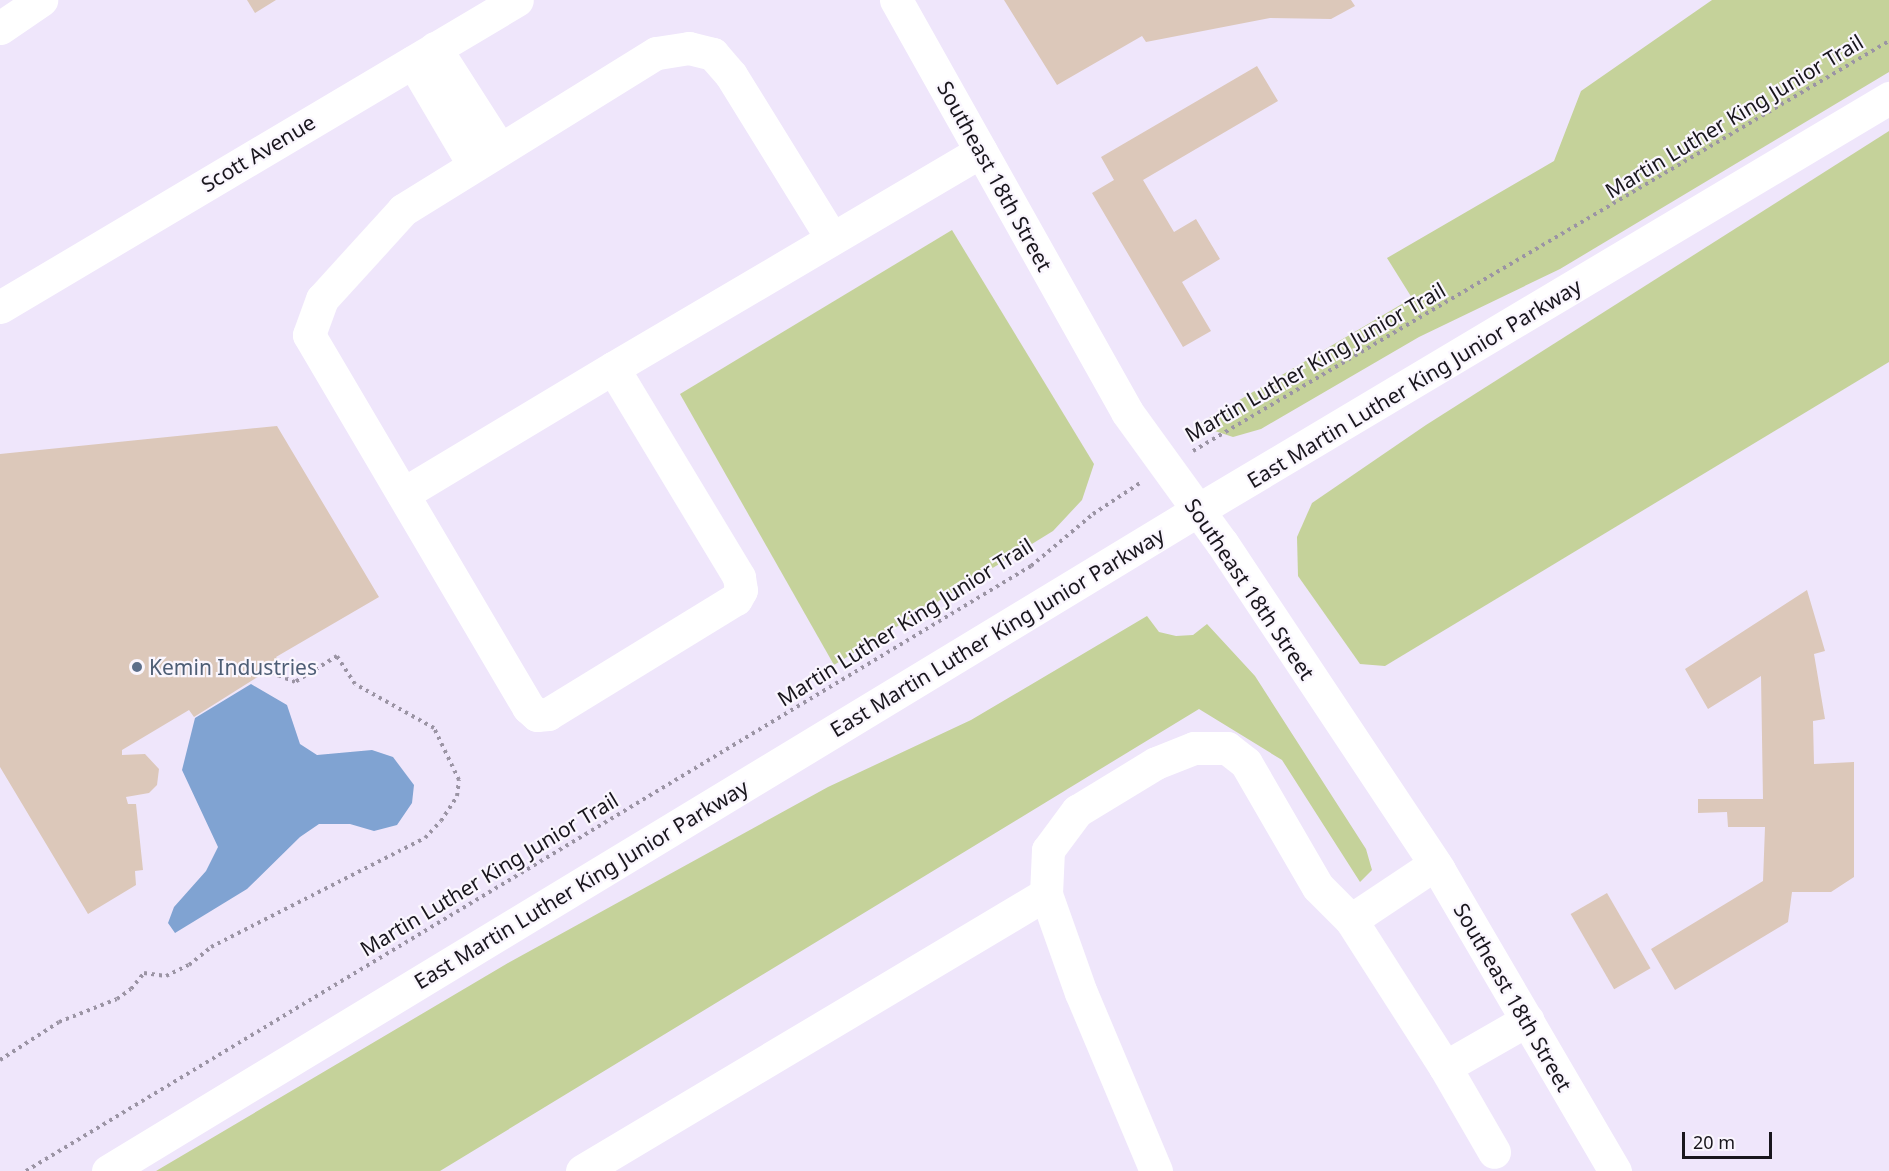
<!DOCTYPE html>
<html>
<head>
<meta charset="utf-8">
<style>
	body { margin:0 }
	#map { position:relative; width:1889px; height:1171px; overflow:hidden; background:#efe6fb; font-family:"Noto Sans",sans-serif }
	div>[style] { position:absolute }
	.green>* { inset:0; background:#c5d29a }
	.water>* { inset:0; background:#80a3d2 }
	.building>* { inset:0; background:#dcc8ba; transform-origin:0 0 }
	.path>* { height:4px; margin-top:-2px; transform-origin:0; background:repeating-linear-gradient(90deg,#9b94a4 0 3px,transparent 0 7.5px) }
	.minor>* { height:33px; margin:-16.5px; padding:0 16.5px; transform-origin:16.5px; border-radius:16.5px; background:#fff }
	.major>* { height:33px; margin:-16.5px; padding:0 16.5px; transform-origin:16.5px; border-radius:16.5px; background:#fff }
	.dots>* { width:16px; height:16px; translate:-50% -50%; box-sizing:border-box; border:3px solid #faf6fe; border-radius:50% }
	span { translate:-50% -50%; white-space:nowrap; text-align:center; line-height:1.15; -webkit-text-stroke:4.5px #faf6fe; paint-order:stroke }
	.street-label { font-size:21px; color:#19161d }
	.service-label { font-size:21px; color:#4e5e75 }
	.left { translate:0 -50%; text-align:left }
	.scale { position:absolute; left:1682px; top:1132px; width:90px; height:27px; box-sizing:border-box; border:3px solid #19161d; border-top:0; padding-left:8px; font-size:18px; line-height:21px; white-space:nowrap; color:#19161d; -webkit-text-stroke:4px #faf6fe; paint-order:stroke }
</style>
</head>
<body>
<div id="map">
	<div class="green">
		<i style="clip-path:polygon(1712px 0,1889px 0,1889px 72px,1560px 269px,1419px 337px,1261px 429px,1233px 437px,1197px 425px,1412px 298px,1387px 258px,1554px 161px,1581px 91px)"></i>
		<i style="clip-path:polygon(1889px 131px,1889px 362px,1385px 666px,1360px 664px,1298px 576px,1297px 537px,1312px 503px,1426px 425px)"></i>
		<i style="clip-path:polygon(952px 230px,1094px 464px,1082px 500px,1053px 531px,834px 665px,680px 394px)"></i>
		<i style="clip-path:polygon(1147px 616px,1159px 632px,1176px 636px,1193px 635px,1207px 624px,1255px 676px,1366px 849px,1372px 870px,1360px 882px,1282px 760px,1199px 709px,440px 1171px,156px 1171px,508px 963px,828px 787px,971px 720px)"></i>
	</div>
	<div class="water">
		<i style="clip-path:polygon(251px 684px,287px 705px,300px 744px,317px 755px,372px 750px,393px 757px,414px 785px,412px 803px,397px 825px,374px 831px,350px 824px,319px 824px,300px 837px,247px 889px,175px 933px,168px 923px,174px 907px,206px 871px,218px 847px,182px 770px,195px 718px)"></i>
	</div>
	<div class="building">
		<i style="clip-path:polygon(247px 0,276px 0,255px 13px)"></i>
		<i style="clip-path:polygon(1004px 0,1351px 0,1355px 6px,1331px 19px,1270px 18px,1146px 42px,1142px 36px,1057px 85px)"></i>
		<i style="clip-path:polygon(1257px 66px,1278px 101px,1143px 180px,1174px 232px,1196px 219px,1220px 259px,1182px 282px,1211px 331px,1183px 347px,1092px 193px,1114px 180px,1101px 157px)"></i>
		<i style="clip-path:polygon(277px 426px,379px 597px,276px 657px,280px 663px,194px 717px,189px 710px,122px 750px,122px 755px,145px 754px,159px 769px,157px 785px,149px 793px,126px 797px,128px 804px,136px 804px,143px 870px,135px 871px,136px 885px,88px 914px,0 767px,0 454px)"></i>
		<i style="clip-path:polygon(1807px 590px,1825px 651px,1814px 654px,1825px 719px,1813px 721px,1814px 764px,1854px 762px,1854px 877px,1831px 892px,1792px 892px,1788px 922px,1675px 990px,1651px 949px,1763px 881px,1765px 827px,1728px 827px,1727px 812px,1698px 813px,1698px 799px,1763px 799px,1761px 676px,1708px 709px,1685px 669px)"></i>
		<i style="left:1607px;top:893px;width:87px;height:42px;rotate:60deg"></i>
	</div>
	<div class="path">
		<i style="left:1193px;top:451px;width:808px;rotate:-30.5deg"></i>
		<i style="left:0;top:1060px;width:70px;rotate:-32.8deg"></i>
		<i style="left:59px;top:1022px;width:62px;rotate:-21.6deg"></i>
		<i style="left:117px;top:999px;width:17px;rotate:-36deg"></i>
		<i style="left:131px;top:989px;width:21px;rotate:-51deg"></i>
		<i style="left:144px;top:973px;width:22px;rotate:8deg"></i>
		<i style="left:166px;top:976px;width:25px;rotate:-26deg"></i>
		<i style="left:189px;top:965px;width:28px;rotate:-39deg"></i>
		<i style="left:211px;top:947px;width:240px;rotate:-27deg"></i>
		<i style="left:425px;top:838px;width:23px;rotate:-47deg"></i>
		<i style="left:441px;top:821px;width:30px;rotate:-57deg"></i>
		<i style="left:457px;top:796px;width:16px;rotate:-83deg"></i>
		<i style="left:459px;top:780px;width:58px;rotate:-115.7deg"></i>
		<i style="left:434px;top:728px;width:90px;rotate:-150.9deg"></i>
		<i style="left:355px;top:684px;width:33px;rotate:-123deg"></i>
		<i style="left:337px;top:656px;width:49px;rotate:148.2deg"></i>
		<i style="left:295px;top:682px;width:30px;rotate:-159deg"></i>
		<i style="left:26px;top:1171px;width:1173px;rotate:-31.05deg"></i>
		<i style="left:1031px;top:566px;width:81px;rotate:-40deg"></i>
		<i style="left:1093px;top:514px;width:56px;rotate:-33.4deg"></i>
	</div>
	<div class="minor">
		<i style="left:896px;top:0;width:472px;rotate:60.7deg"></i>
		<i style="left:1127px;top:412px;width:162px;rotate:54.1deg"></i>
		<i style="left:1222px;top:543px;width:392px;rotate:56.4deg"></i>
		<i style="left:1439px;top:870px;width:349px;rotate:59.7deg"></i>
		<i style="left:0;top:28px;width:50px;rotate:-34.3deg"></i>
		<i style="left:435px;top:48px;width:119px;rotate:57.4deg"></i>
		<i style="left:413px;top:62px;width:118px;rotate:59.5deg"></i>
		<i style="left:831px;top:237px;width:190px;rotate:-121.7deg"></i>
		<i style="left:731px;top:75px;width:28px;rotate:-131deg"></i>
		<i style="left:713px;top:54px;width:25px;rotate:-166deg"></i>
		<i style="left:689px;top:48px;width:33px;rotate:171deg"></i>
		<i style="left:656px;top:53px;width:298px;rotate:148.2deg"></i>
		<i style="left:403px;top:210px;width:120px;rotate:132.3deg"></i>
		<i style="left:322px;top:299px;width:38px;rotate:110deg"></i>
		<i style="left:309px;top:335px;width:432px;rotate:59.5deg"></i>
		<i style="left:528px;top:707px;width:12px;rotate:42deg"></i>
		<i style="left:537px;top:715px;width:11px;rotate:-5deg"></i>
		<i style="left:548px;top:714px;width:220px;rotate:-31.5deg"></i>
		<i style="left:736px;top:599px;width:10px;rotate:-61deg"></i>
		<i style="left:741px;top:590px;width:13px;rotate:-99deg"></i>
		<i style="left:739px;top:577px;width:244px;rotate:-121.1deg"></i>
		<i style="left:613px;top:368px;width:427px;rotate:-30.5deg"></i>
		<i style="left:0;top:307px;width:601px;rotate:-30.7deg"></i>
		<i style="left:403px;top:494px;width:245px;rotate:-31deg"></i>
		<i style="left:1351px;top:920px;width:101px;rotate:-33.7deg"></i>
		<i style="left:1445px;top:1067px;width:95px;rotate:-29.8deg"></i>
		<i style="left:582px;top:1171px;width:540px;rotate:-30.84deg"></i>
		<i style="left:1156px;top:1171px;width:193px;rotate:-112.8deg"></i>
		<i style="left:1081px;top:993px;width:105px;rotate:-109.5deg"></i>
		<i style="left:1046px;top:894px;width:44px;rotate:-87.4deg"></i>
		<i style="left:1048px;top:850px;width:49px;rotate:-53.4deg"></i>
		<i style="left:1077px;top:811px;width:92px;rotate:-31.3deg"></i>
		<i style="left:1156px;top:763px;width:41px;rotate:-21.5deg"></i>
		<i style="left:1194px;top:748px;width:33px"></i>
		<i style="left:1227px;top:748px;width:24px;rotate:38deg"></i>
		<i style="left:1246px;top:763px;width:143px;rotate:59.9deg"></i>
		<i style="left:1318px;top:887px;width:47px;rotate:45deg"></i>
		<i style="left:1351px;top:920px;width:174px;rotate:57.4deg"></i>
		<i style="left:1445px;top:1067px;width:98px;rotate:60deg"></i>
	</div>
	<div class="major">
		<i style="left:108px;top:1171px;width:1275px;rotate:-31.23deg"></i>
		<i style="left:1198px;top:510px;width:805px;rotate:-30.8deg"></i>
	</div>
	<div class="dots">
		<i style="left:137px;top:667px;background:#5c6f8a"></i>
	</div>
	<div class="street-label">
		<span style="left:1734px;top:116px;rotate:-31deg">Martin Luther King Junior Trail</span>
		<span style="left:258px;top:153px;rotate:-31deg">Scott Avenue</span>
		<span style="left:995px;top:176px;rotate:61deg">Southeast 18th Street</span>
		<span style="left:1315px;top:362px;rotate:-30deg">Martin Luther King Junior Trail</span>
		<span style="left:1414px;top:383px;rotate:-31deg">East Martin Luther King Junior Parkway</span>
		<span style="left:1250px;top:589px;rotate:56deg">Southeast 18th Street</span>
		<span style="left:905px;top:622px;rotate:-32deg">Martin Luther King Junior Trail</span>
		<span style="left:997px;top:632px;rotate:-31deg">East Martin Luther King Junior Parkway</span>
		<span style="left:489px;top:874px;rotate:-31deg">Martin Luther King Junior Trail</span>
		<span style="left:581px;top:884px;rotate:-31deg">East Martin Luther King Junior Parkway</span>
		<span style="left:1513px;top:997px;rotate:60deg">Southeast 18th Street</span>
	</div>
	<div class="service-label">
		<span class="left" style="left:149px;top:667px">Kemin Industries</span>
	</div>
	<div class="scale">20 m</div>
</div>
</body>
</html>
